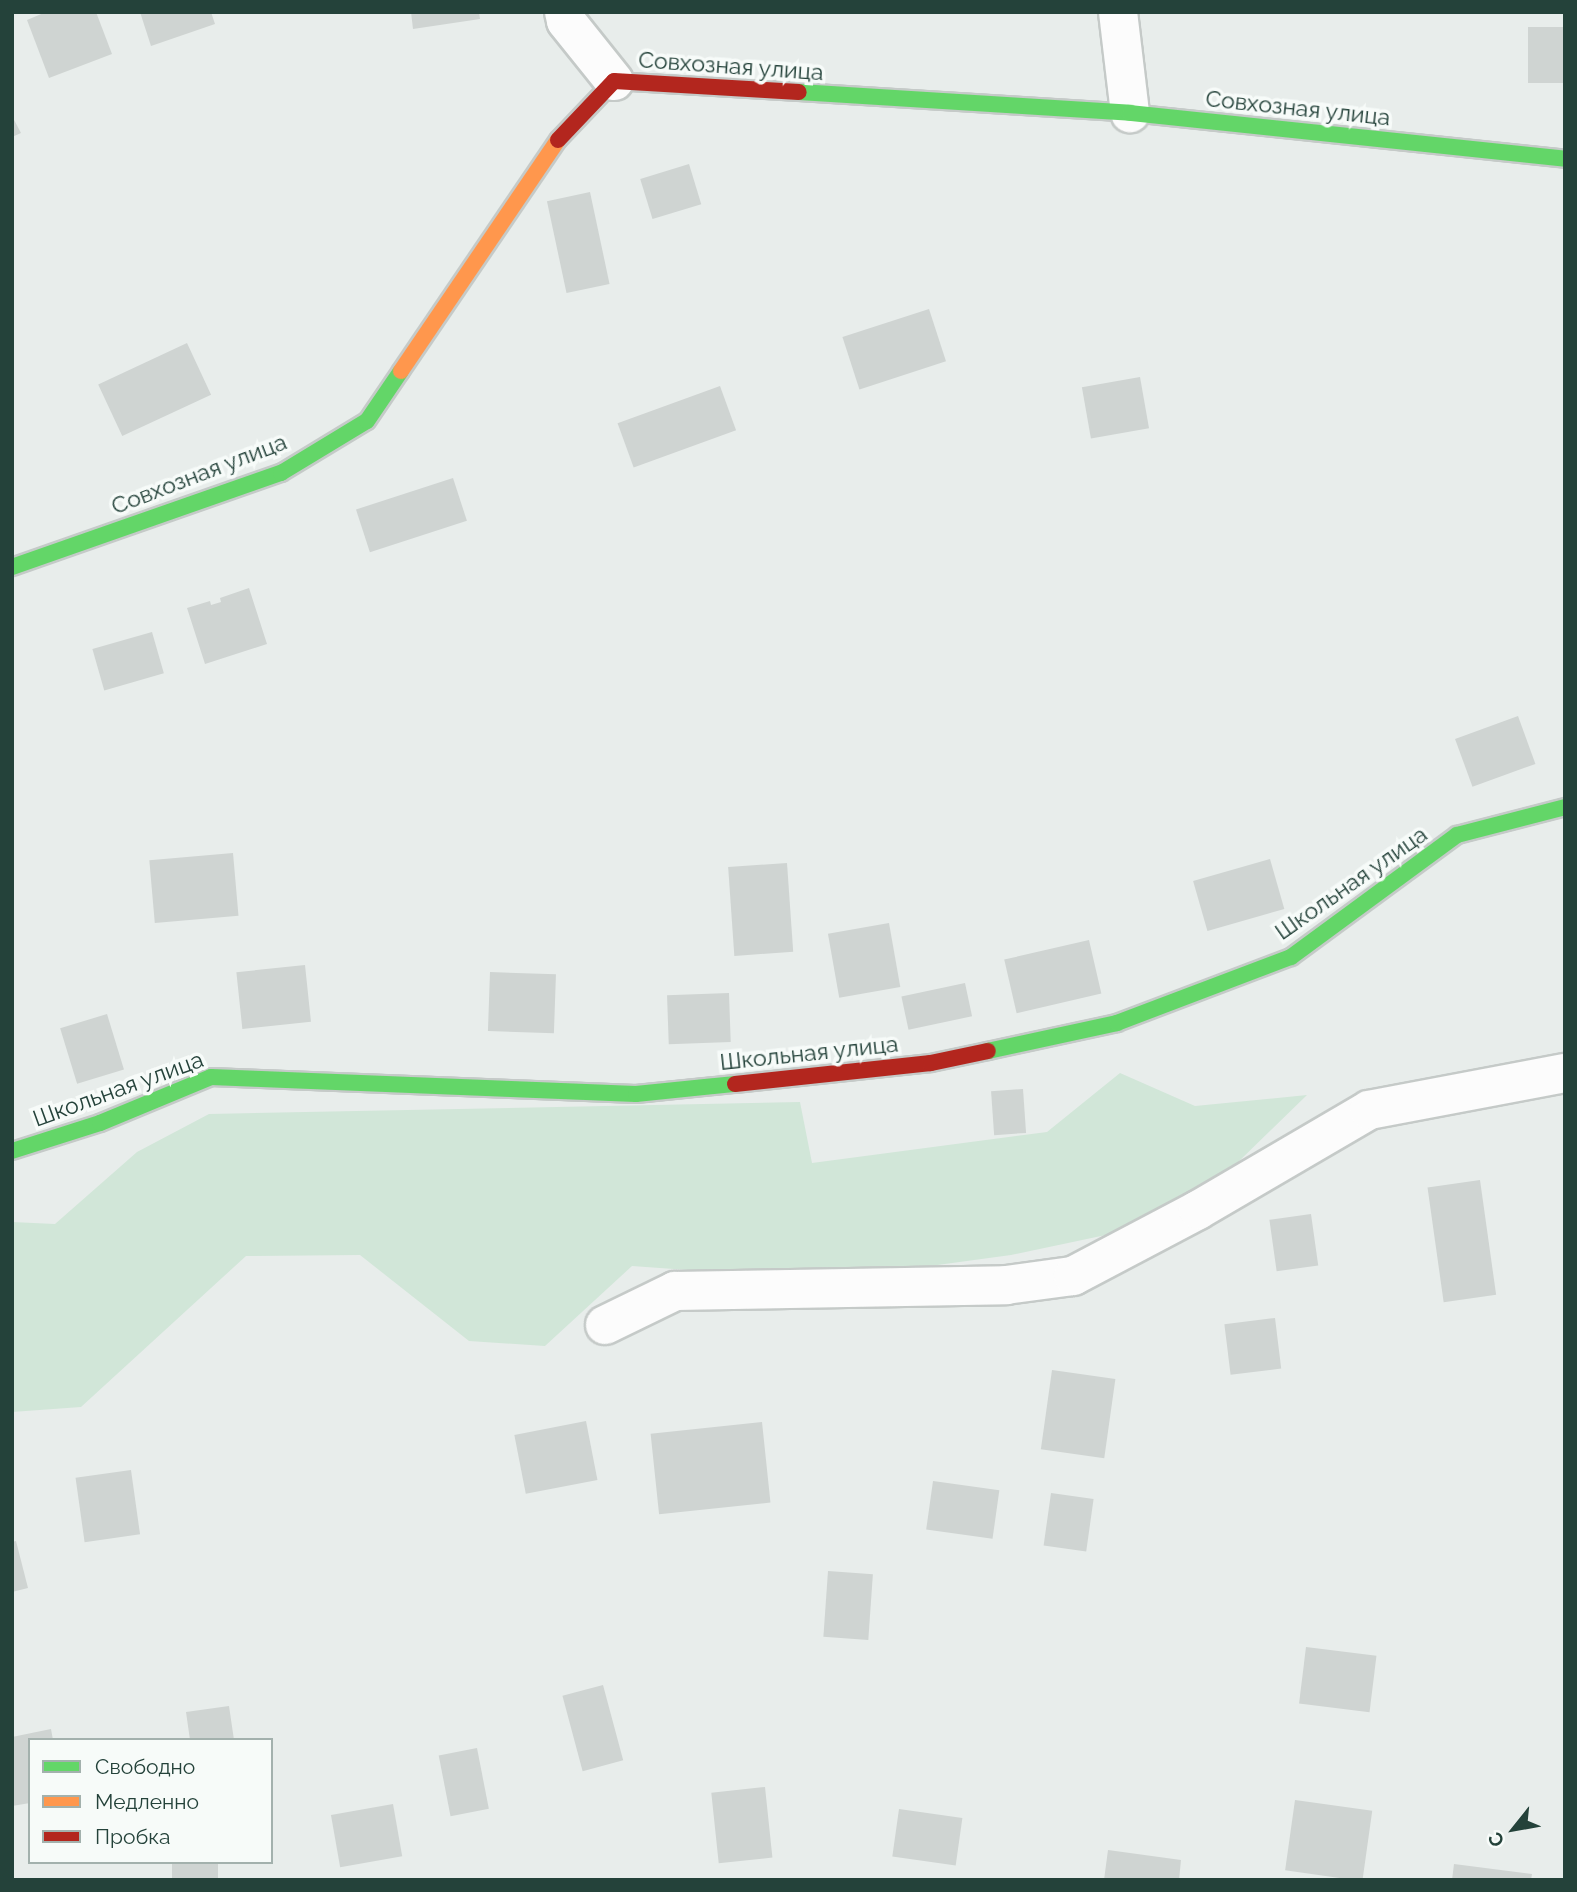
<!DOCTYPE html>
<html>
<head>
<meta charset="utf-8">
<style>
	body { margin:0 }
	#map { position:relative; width:1577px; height:1892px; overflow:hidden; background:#e8edeb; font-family:Raleway,sans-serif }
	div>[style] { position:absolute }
	.green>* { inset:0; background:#d1e6d8 }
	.building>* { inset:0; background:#cfd4d2; transform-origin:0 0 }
	.roads { filter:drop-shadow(2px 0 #c5cac8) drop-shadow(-2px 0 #c5cac8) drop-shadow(0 2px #c5cac8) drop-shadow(0 -2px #c5cac8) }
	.street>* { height:38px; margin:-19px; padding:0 19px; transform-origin:19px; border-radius:19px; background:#fcfcfc }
	.fast>* { height:16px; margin:-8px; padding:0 8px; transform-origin:8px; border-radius:8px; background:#63d668 }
	.slow>* { height:16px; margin:-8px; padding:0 8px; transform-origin:8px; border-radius:8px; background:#ff974d }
	.jam>* { height:16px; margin:-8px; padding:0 8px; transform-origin:8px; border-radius:8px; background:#b3261e }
	span { translate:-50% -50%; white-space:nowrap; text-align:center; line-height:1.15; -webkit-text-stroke:7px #f7fbf9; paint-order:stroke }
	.street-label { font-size:23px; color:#24423a }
	.frame { position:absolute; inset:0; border:14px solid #24423a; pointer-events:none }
	.legend { position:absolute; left:28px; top:1738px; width:245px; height:126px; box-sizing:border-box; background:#f7fbf9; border:2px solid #a3b1ad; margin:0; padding:9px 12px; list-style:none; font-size:21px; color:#24423a }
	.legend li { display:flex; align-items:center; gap:14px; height:35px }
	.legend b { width:35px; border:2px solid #a3b1ad }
	.north { position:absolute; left:1479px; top:1794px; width:70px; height:70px; -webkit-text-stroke:5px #f7fbf9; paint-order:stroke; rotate:239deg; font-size:19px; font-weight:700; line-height:28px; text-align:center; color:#24423a }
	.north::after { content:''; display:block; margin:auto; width:24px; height:32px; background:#24423a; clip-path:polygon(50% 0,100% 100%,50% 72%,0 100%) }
</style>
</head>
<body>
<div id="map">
	<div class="green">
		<i style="clip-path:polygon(1120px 1073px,1195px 1106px,1307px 1095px,1234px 1166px,1153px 1225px,1011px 1255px,827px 1280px,632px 1266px,545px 1346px,469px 1341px,360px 1255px,246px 1256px,81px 1407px,12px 1412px,12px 1222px,55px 1224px,137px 1152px,209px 1114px,800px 1102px,812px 1163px,1047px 1132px)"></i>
	</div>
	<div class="building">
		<i style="clip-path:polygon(46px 12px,96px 12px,112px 54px,49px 78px,27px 20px)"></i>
		<i style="clip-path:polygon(140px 12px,211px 12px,215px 24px,151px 46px)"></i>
		<i style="clip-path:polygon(411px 12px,479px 12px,480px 19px,413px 29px)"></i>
		<i style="left:1528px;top:27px;width:37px;height:56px"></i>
		<i style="clip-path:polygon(12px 116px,21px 133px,12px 137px)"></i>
		<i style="left:689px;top:164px;width:42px;height:51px;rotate:73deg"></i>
		<i style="left:590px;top:192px;width:94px;height:44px;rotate:78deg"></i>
		<i style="left:929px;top:309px;width:55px;height:91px;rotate:72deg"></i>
		<i style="left:187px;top:343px;width:57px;height:98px;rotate:65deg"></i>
		<i style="left:1140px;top:377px;width:52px;height:59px;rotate:80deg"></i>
		<i style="left:720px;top:386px;width:47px;height:109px;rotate:70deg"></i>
		<i style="left:453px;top:478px;width:45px;height:102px;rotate:72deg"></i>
		<i style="clip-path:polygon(249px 588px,267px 644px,205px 664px,187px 608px,210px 601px,211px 605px,221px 602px,220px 598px)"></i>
		<i style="left:152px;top:632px;width:43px;height:62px;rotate:74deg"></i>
		<i style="left:1518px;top:716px;width:51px;height:67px;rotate:70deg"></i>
		<i style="left:233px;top:853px;width:63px;height:84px;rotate:85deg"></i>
		<i style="left:1270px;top:859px;width:52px;height:80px;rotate:74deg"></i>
		<i style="left:787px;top:863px;width:89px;height:59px;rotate:86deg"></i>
		<i style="left:889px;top:923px;width:65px;height:62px;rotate:80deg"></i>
		<i style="left:1089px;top:940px;width:55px;height:87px;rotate:77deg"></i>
		<i style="left:305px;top:965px;width:57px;height:69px;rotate:84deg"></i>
		<i style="left:490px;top:972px;width:66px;height:59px;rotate:2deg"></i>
		<i style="left:965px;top:983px;width:34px;height:65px;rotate:78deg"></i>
		<i style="left:729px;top:993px;width:49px;height:62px;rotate:88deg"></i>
		<i style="left:107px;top:1014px;width:58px;height:49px;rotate:73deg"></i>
		<i style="left:1023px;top:1089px;width:44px;height:32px;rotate:86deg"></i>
		<i style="left:1480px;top:1180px;width:116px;height:53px;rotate:82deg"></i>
		<i style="left:1311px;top:1214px;width:52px;height:42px;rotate:82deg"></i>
		<i style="left:1275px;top:1318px;width:51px;height:51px;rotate:83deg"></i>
		<i style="left:1052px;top:1370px;width:64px;height:80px;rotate:8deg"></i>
		<i style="left:586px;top:1421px;width:60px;height:73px;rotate:79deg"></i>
		<i style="left:762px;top:1422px;width:81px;height:112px;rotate:84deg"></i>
		<i style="left:131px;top:1470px;width:65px;height:56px;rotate:82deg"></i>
		<i style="left:933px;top:1481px;width:67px;height:49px;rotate:8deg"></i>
		<i style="left:1051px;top:1493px;width:43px;height:53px;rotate:8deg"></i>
		<i style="clip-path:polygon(16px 1541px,28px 1588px,12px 1592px,12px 1542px)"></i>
		<i style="left:828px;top:1571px;width:45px;height:66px;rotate:4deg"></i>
		<i style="left:1306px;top:1647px;width:71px;height:57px;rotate:7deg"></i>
		<i style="left:603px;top:1685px;width:78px;height:42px;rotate:75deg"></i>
		<i style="clip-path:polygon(229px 1706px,234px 1740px,190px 1740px,186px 1712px)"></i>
		<i style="clip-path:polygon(51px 1729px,53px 1740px,30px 1740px,30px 1803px,12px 1806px,12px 1737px)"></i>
		<i style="left:477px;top:1748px;width:62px;height:39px;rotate:79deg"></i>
		<i style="left:765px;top:1787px;width:71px;height:54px;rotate:84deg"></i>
		<i style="left:1295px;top:1800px;width:78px;height:71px;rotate:8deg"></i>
		<i style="left:393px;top:1804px;width:53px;height:63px;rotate:80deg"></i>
		<i style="left:899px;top:1809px;width:64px;height:48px;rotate:8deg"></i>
		<i style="clip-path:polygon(1108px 1850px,1181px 1860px,1179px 1880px,1104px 1880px)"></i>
		<i style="left:172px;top:1862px;width:46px;height:18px"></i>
		<i style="clip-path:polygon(1454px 1864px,1532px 1874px,1531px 1880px,1452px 1880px)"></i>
	</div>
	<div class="roads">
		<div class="street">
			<i style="left:564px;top:12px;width:9px;rotate:77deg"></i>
			<i style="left:566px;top:21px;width:77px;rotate:51.3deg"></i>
			<i style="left:1118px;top:12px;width:102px;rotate:83.2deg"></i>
			<i style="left:605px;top:1325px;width:78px;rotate:-25.9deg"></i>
			<i style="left:675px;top:1291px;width:331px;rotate:-1deg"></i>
			<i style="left:1006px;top:1285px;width:68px;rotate:-7.7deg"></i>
			<i style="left:1073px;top:1276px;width:141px;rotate:-27.8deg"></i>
			<i style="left:1198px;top:1210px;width:198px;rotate:-30.3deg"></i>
			<i style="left:1369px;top:1110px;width:199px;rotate:-10.7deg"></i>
		</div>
		<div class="fast">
			<i style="left:799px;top:92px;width:332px;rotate:3.6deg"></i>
			<i style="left:1130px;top:113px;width:437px;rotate:6deg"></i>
			<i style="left:12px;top:567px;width:285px;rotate:-19.3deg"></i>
			<i style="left:281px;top:473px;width:100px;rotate:-31.2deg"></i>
			<i style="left:367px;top:421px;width:60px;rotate:-55.8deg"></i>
			<i style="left:988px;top:1051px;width:132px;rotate:-12.2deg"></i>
			<i style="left:1117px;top:1023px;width:186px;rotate:-20.8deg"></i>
			<i style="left:1291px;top:957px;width:206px;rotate:-36.3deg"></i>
			<i style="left:1457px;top:835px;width:112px;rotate:-14.5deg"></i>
			<i style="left:12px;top:1151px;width:92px;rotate:-17.7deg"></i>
			<i style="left:100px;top:1123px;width:120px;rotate:-22.5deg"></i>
			<i style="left:211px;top:1077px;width:425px;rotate:2.3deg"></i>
			<i style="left:636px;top:1094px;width:100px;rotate:-5.8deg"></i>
		</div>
		<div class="slow">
			<i style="left:401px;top:371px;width:279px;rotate:-55.8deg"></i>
		</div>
		<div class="jam">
			<i style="left:558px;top:140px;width:81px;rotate:-46.5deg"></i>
			<i style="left:614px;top:81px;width:185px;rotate:3.4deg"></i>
			<i style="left:735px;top:1084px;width:197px;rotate:-6.1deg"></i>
			<i style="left:931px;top:1063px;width:58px;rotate:-11.9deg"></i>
		</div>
	</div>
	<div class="street-label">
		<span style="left:731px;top:66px;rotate:4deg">Совхозная улица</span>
		<span style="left:1298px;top:108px;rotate:6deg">Совхозная улица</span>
		<span style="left:199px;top:474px;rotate:-21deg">Совхозная улица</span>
		<span style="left:1351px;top:883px;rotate:-35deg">Школьная улица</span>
		<span style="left:809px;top:1053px;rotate:-6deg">Школьная улица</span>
		<span style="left:118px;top:1089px;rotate:-20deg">Школьная улица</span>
	</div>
	<div class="frame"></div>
	<ul class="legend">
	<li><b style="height:9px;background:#63d668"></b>Свободно</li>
	<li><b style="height:9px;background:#ff974d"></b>Медленно</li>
	<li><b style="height:9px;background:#b3261e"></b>Пробка</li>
	</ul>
	<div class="north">С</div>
</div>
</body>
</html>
